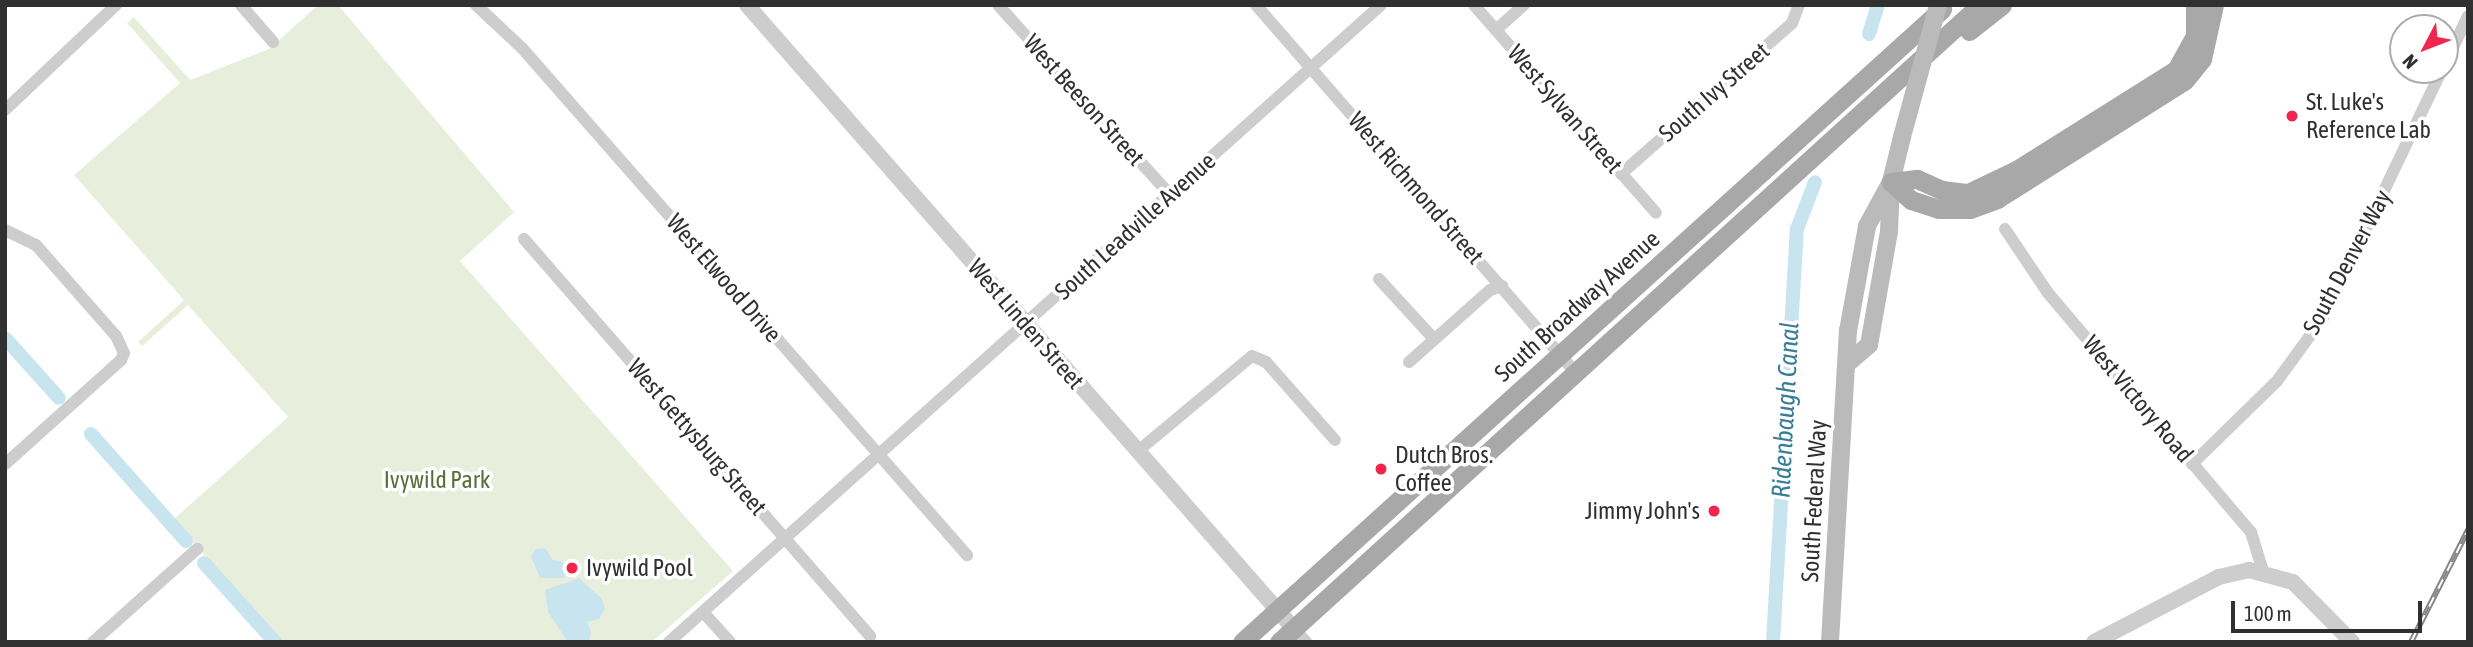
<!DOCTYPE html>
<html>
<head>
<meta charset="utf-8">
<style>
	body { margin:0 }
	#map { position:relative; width:2473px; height:647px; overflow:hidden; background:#fff; font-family:"Asap Condensed",sans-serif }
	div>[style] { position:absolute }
	.green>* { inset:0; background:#e8eedc }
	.water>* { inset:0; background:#c7e4ef }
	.canal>* { height:14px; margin:-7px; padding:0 7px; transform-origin:7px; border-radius:7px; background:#c7e4ef }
	.minor>* { height:12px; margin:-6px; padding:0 6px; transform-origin:6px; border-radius:6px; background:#cdcdcd }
	.tertiary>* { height:16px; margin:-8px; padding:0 8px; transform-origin:8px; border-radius:8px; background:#cdcdcd }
	.secondary>* { height:18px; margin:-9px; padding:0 9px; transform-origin:9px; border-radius:9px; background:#bababa }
	.primary>* { height:19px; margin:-9.5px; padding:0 9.5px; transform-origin:9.5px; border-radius:9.5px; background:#a8a8a8 }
	.rail>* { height:6px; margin-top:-3px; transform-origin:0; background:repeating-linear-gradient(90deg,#fff 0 10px,#858585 0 20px); box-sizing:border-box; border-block:2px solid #858585 }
	.secondary-bridge>* { height:18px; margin:-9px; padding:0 9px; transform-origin:9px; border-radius:9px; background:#bababa }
	.dots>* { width:19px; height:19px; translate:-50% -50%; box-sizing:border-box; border:4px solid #fff; border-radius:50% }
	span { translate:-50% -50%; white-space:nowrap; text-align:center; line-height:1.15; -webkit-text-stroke:7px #fff; paint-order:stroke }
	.street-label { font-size:24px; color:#303030 }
	.poi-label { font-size:24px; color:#303030 }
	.left { translate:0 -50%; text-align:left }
	.right { translate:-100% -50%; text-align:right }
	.park-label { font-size:24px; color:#586f39 }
	.water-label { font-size:26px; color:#377d98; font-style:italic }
	.frame { position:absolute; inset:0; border:7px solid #303030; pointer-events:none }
	.north { position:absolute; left:2389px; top:14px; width:70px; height:70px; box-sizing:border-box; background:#fff; border:2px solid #acacac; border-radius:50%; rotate:228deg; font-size:19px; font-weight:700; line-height:28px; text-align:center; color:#303030 }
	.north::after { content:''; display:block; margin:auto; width:24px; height:32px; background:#f2264c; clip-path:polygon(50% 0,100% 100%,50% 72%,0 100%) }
	.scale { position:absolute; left:2231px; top:601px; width:191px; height:32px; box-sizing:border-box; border:4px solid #303030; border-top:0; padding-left:9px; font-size:21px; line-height:24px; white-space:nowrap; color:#303030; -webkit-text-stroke:5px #fff; paint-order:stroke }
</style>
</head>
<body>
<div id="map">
	<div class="green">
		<i style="clip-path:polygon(318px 5px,338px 5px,514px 212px,460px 261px,733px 571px,652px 642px,282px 642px,173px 520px,288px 417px,188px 305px,142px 346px,138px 342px,184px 300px,74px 175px,180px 83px,127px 23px,134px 17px,190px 80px,269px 49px)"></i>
	</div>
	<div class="water">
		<i style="clip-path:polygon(545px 548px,553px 560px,568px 563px,564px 578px,540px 578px,531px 556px,536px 549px)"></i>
		<i style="clip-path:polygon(579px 578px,602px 599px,605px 609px,599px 619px,587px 622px,591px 631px,589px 642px,568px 642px,548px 612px,545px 590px)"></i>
	</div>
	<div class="canal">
		<i style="left:1869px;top:34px;width:30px;rotate:-73deg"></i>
		<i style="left:6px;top:339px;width:79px;rotate:48.1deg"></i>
		<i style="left:91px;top:434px;width:143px;rotate:48.4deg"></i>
		<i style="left:204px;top:563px;width:106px;rotate:48.1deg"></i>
		<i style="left:1773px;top:642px;width:414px;rotate:-86.7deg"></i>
		<i style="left:1797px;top:229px;width:50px;rotate:-69deg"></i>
	</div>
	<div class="minor">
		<i style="left:241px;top:5px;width:49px;rotate:49.1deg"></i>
		<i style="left:476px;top:5px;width:63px;rotate:43.1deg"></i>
		<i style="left:522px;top:48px;width:675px;rotate:48.73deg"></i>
		<i style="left:998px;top:5px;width:256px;rotate:47.8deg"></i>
		<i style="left:1256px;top:5px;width:485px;rotate:49deg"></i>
		<i style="left:1474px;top:5px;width:276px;rotate:48.8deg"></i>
		<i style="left:1496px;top:30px;width:38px;rotate:-42deg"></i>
		<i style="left:2445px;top:64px;width:53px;rotate:-64.4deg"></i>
		<i style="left:5px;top:110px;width:153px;rotate:-43.4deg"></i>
		<i style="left:1621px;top:174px;width:228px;rotate:-41.4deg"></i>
		<i style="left:1792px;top:23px;width:19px;rotate:-69deg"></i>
		<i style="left:2005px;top:229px;width:77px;rotate:56.1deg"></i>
		<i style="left:2048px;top:293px;width:314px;rotate:49.7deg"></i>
		<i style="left:2251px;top:532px;width:41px;rotate:72.9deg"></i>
		<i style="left:5px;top:230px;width:34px;rotate:26deg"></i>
		<i style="left:36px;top:245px;width:121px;rotate:48.7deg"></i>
		<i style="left:116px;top:336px;width:19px;rotate:65deg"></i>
		<i style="left:124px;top:353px;width:8px;rotate:113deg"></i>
		<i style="left:121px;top:360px;width:156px;rotate:138.1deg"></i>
		<i style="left:524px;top:239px;width:527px;rotate:48.93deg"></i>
		<i style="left:1379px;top:279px;width:81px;rotate:47.5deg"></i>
		<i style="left:1409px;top:362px;width:108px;rotate:-41.6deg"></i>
		<i style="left:1490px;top:290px;width:13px;rotate:-18deg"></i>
		<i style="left:1138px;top:451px;width:148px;rotate:-39.8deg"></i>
		<i style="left:1252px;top:356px;width:15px;rotate:23deg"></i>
		<i style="left:1266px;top:362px;width:104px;rotate:48.5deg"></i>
		<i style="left:2192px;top:464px;width:119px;rotate:-44.3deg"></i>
		<i style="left:2277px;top:381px;width:78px;rotate:-53.9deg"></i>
		<i style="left:2323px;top:318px;width:275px;rotate:-64.4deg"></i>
		<i style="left:703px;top:612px;width:40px;rotate:48deg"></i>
		<i style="left:1294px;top:629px;width:18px;rotate:47deg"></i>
		<i style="left:93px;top:642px;width:140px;rotate:-41.8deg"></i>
		<i style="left:669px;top:642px;width:955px;rotate:-41.82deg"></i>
	</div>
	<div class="tertiary">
		<i style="left:747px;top:5px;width:830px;rotate:48.76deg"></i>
		<i style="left:2094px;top:642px;width:141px;rotate:-27.5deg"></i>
		<i style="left:2219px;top:577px;width:31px;rotate:-13deg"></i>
		<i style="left:2249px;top:570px;width:46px;rotate:15.3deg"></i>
		<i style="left:2293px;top:582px;width:84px;rotate:45.5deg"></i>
	</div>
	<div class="secondary">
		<i style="left:1848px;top:363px;width:28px;rotate:-41deg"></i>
		<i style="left:1869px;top:345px;width:116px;rotate:-80deg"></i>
		<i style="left:1889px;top:231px;width:49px;rotate:-87.7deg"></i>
		<i style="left:1891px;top:182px;width:46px;rotate:-76.3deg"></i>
		<i style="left:1830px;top:642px;width:312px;rotate:-86.7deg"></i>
		<i style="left:1848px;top:331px;width:107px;rotate:-79.7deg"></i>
		<i style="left:1867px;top:226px;width:50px;rotate:-61.4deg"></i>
	</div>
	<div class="primary">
		<i style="left:1969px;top:31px;width:42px;rotate:-38.2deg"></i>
		<i style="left:1891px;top:182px;width:27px;rotate:42deg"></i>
		<i style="left:1911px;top:200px;width:29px;rotate:18deg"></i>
		<i style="left:1939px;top:209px;width:31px"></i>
		<i style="left:1970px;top:209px;width:29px;rotate:-20deg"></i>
		<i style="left:1997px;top:199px;width:222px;rotate:-32.3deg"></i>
		<i style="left:2185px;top:80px;width:27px;rotate:-51deg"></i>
		<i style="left:2202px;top:59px;width:55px;rotate:-77.5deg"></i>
		<i style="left:1891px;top:182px;width:26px;rotate:-7deg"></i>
		<i style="left:1917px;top:179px;width:27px;rotate:24deg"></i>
		<i style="left:1942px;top:190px;width:26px;rotate:7deg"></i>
		<i style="left:1968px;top:193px;width:55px;rotate:-25.6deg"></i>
		<i style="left:2018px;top:169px;width:186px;rotate:-32.1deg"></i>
		<i style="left:2176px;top:70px;width:39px;rotate:-61deg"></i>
		<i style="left:2195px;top:36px;width:31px;rotate:-90deg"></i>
		<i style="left:1242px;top:642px;width:944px;rotate:-42.12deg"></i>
		<i style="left:1279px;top:642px;width:947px;rotate:-42.26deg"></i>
	</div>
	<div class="rail">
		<i style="left:2411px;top:642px;width:126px;rotate:-63deg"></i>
	</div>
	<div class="secondary-bridge">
		<i style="left:1902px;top:137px;width:137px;rotate:-74.7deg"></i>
	</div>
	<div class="dots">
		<i style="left:2292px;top:116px;background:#f2264c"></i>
		<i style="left:1381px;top:469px;background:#f2264c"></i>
		<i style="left:1714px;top:511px;background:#f2264c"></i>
		<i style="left:572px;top:568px;background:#f2264c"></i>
	</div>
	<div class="street-label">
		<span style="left:1714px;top:92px;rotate:-41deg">South Ivy Street</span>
		<span style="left:1084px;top:100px;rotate:48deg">West Beeson Street</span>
		<span style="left:1565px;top:109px;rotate:49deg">West Sylvan Street</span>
		<span style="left:1416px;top:188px;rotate:49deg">West Richmond Street</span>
		<span style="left:1135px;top:226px;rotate:-42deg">South Leadville Avenue</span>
		<span style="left:2347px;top:262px;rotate:-62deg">South Denver Way</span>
		<span style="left:724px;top:278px;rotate:49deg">West Elwood Drive</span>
		<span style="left:1577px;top:306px;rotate:-42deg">South Broadway Avenue</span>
		<span style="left:1026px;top:324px;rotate:49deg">West Linden Street</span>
		<span style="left:2138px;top:399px;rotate:50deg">West Victory Road</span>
		<span style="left:697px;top:437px;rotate:49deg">West Gettysburg Street</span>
		<span style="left:1814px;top:501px;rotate:-87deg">South Federal Way</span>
	</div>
	<div class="poi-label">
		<span class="left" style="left:2306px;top:116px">St. Luke's<br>Reference Lab</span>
		<span class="left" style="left:1395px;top:469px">Dutch Bros.<br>Coffee</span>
		<span class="right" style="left:1700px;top:511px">Jimmy John's</span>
		<span class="left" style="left:586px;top:568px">Ivywild Pool</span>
	</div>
	<div class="park-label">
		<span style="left:437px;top:480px">Ivywild Park</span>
	</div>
	<div class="water-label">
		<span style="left:1786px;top:410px;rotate:-87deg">Ridenbaugh Canal</span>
	</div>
	<div class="frame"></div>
	<div class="north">N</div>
	<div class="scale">100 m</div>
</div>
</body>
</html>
